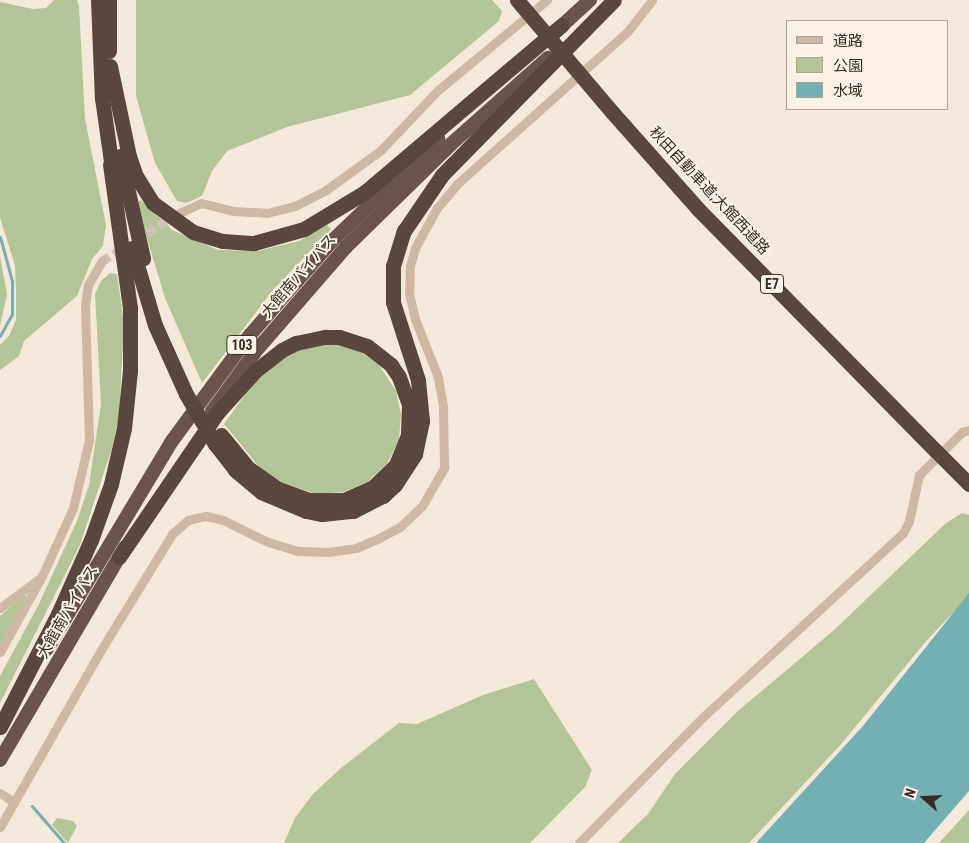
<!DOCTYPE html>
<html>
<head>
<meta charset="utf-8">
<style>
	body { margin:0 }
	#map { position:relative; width:969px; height:843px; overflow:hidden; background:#f4e8d8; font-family:"Roboto Condensed","Noto Sans JP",sans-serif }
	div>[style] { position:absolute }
	.green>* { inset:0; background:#b3c497 }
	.water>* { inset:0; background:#74afb4 }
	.stream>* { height:3px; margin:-1.5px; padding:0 1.5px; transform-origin:1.5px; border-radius:1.5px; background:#74afb4 }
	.minor-tunnel>* { height:9px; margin-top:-4.5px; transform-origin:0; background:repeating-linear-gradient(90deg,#cec2b4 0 9px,transparent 0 13.5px) }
	.minor>* { height:9px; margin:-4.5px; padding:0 4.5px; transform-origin:4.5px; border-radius:4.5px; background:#cdb8a3 }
	.trunk>* { height:14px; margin:-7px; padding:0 7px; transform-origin:7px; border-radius:7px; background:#6a5448 }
	.motorway>* { height:15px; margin:-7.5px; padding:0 7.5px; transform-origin:7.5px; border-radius:7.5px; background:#59463c }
	.motorway-bridge>* { height:15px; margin:-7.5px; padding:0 7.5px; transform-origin:7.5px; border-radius:7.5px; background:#59463c }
	span { translate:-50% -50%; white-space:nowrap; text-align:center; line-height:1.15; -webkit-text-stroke:4px #fbf2e5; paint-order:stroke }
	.shield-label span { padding:1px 4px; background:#fbf2e5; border:1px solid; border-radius:4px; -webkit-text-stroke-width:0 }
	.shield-label { font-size:14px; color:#372c26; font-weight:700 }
	.street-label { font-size:15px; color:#372c26 }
	.legend { position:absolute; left:786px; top:20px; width:162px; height:90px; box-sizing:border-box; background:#fbf2e5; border:1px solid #ada399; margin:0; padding:6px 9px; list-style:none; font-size:15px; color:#372c26 }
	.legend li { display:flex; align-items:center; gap:10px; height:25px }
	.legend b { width:25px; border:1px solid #ada399 }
	.north { position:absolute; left:899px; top:773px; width:50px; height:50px; -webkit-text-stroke:4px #fbf2e5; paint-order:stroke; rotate:289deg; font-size:14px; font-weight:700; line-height:20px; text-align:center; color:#372c26 }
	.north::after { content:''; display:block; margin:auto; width:18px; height:22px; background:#372c26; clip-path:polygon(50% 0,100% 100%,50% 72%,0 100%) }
</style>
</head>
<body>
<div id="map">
	<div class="green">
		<i style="clip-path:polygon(54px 0,77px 0,79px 6px,85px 119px,106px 225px,103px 246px,92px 259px,77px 296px,24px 341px,19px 356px,0 370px,0 345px,9px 336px,16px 320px,16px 289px,15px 265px,0 218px,0 2px,33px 9px,46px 8px)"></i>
		<i style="clip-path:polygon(136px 0,492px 0,502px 11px,499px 21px,410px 95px,287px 127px,227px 151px,212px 171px,202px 196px,186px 203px,177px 201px,155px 163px,136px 96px)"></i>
		<i style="clip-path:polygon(141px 200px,172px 230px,218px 250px,258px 251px,299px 241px,327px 225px,331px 229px,273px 290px,202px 383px,165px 298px,136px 202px)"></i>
		<i style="clip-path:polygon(0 256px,7px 294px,0 326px)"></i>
		<i style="clip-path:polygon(110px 273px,117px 274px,124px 324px,119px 417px,112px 448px,80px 545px,0 703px,0 676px,38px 606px,77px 521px,89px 485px,101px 404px,95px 294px,101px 281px)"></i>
		<i style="clip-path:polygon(323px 345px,341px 345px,360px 351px,379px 365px,396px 391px,401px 414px,399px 440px,387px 464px,367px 482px,343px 492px,316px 494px,285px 484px,260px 468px,224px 424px,252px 385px,280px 361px,300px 350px)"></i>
		<i style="clip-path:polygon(962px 513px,969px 515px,969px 596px,927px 640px,842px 743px,749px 843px,618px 843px,648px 814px,675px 774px,739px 710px,833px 631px,945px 524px)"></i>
		<i style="clip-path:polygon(24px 595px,27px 597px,0 645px,0 616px)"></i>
		<i style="clip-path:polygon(534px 679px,592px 770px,585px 787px,530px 843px,284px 843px,295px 818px,313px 794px,341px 768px,399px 723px,417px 724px,483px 695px)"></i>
		<i style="clip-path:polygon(969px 810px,969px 843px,939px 843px)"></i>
		<i style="clip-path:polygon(57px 818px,73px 821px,77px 826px,68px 843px,52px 825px)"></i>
	</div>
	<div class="water">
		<i style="clip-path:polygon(969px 593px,969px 791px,924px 843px,756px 843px,863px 726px)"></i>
	</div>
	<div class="stream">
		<i style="left:0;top:237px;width:46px;rotate:74.7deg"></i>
		<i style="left:12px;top:281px;width:33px;rotate:90deg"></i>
		<i style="left:12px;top:314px;width:25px;rotate:119deg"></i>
		<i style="left:32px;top:806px;width:49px;rotate:49.1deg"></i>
	</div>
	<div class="minor-tunnel">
		<i style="left:136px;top:240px;width:45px;rotate:-32.3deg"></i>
		<i style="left:102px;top:261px;width:25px;rotate:-32deg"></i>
	</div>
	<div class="minor">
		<i style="left:179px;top:213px;width:24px;rotate:-24deg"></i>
		<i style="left:201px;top:203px;width:33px;rotate:14deg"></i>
		<i style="left:233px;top:211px;width:34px;rotate:3deg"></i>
		<i style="left:267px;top:213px;width:29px;rotate:-14deg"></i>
		<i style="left:295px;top:206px;width:35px;rotate:-27deg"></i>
		<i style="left:326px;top:190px;width:68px;rotate:-36deg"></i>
		<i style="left:381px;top:150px;width:81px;rotate:-46.5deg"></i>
		<i style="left:437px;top:91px;width:143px;rotate:-39.6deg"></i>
		<i style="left:0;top:608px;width:50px;rotate:-36.9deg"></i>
		<i style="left:0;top:652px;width:87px;rotate:-61.1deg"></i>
		<i style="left:42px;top:576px;width:75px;rotate:-65.5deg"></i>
		<i style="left:73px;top:508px;width:70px;rotate:-76.8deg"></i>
		<i style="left:89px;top:440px;width:134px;rotate:-91.7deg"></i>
		<i style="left:85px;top:306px;width:21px;rotate:-82deg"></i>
		<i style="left:88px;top:285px;width:28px;rotate:-60deg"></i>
		<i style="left:0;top:793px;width:17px;rotate:33deg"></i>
		<i style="left:0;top:827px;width:204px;rotate:-60.3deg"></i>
		<i style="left:101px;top:650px;width:136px;rotate:-58.5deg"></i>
		<i style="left:172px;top:534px;width:21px;rotate:-41deg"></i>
		<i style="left:188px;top:520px;width:18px;rotate:-13deg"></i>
		<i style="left:206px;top:516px;width:17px;rotate:13deg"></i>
		<i style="left:223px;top:520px;width:50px;rotate:26.1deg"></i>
		<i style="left:268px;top:542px;width:31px;rotate:17deg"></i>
		<i style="left:298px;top:551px;width:30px;rotate:2deg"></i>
		<i style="left:328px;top:552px;width:28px;rotate:-8deg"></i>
		<i style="left:356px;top:548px;width:25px;rotate:-23deg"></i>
		<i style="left:379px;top:538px;width:24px;rotate:-28deg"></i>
		<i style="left:400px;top:527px;width:30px;rotate:-44deg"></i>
		<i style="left:422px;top:506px;width:44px;rotate:-59.9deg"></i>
		<i style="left:444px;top:468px;width:62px;rotate:-90.9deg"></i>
		<i style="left:443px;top:406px;width:29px;rotate:-100deg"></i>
		<i style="left:438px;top:377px;width:62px;rotate:-111.6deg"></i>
		<i style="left:415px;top:319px;width:26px;rotate:-103deg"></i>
		<i style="left:409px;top:294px;width:28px;rotate:-88deg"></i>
		<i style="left:410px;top:266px;width:19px;rotate:-74deg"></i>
		<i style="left:415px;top:248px;width:46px;rotate:-61.2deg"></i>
		<i style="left:437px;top:208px;width:31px;rotate:-50deg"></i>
		<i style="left:457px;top:184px;width:229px;rotate:-41.8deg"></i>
		<i style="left:628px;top:31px;width:39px;rotate:-52deg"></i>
		<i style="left:579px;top:843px;width:178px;rotate:-45.5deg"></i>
		<i style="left:704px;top:716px;width:270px;rotate:-42.6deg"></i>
		<i style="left:903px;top:533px;width:13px;rotate:-63deg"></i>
		<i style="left:909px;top:521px;width:47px;rotate:-77.7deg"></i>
		<i style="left:919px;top:475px;width:61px;rotate:-45deg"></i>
		<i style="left:962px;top:432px;width:7px;rotate:-16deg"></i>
	</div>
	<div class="trunk">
		<i style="left:554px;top:33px;width:49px;rotate:-42.5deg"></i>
		<i style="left:212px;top:411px;width:73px;rotate:-53.9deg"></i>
		<i style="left:255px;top:352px;width:139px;rotate:-49.1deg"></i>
		<i style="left:346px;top:247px;width:147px;rotate:-44.4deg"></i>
		<i style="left:451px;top:144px;width:130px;rotate:-41.6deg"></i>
		<i style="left:47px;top:649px;width:243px;rotate:-59deg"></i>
		<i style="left:172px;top:441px;width:132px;rotate:-53.7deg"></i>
		<i style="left:250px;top:335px;width:123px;rotate:-48.9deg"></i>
		<i style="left:331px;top:242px;width:149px;rotate:-43.9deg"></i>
		<i style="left:0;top:760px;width:247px;rotate:-59.6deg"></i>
	</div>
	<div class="motorway">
		<i style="left:98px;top:0;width:98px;rotate:87.7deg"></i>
		<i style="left:102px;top:98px;width:78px;rotate:81.9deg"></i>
		<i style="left:109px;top:0;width:51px;rotate:90deg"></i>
		<i style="left:110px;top:66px;width:92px;rotate:78.1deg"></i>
		<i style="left:129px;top:156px;width:21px;rotate:71deg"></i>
		<i style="left:136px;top:176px;width:32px;rotate:58deg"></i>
		<i style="left:153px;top:203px;width:49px;rotate:35.9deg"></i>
		<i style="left:193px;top:232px;width:31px;rotate:17deg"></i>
		<i style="left:223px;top:241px;width:31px;rotate:4deg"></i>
		<i style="left:254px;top:243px;width:52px;rotate:-15.6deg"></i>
		<i style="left:304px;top:229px;width:71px;rotate:-31.2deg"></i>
		<i style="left:365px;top:192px;width:258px;rotate:-40.3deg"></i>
		<i style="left:612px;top:112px;width:130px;rotate:48.4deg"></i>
		<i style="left:698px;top:209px;width:339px;rotate:45.5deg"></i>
		<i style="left:120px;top:156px;width:105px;rotate:77.3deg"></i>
		<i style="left:132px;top:248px;width:80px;rotate:73.4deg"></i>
		<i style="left:155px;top:325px;width:76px;rotate:65.8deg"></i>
		<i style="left:215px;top:444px;width:33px;rotate:52deg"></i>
		<i style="left:235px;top:470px;width:34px;rotate:40deg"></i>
		<i style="left:261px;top:492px;width:49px;rotate:22.9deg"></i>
		<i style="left:306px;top:511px;width:16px;rotate:11deg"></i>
		<i style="left:322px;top:514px;width:31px;rotate:-6deg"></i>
		<i style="left:353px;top:511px;width:34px;rotate:-27deg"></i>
		<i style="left:383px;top:496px;width:16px;rotate:-43deg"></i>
		<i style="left:395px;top:485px;width:37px;rotate:-57deg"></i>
		<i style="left:415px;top:454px;width:34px;rotate:-78deg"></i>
		<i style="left:422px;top:421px;width:41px;rotate:-95.6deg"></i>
		<i style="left:418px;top:380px;width:82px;rotate:-107.8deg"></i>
		<i style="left:393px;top:302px;width:36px;rotate:-90deg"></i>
		<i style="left:393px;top:266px;width:37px;rotate:-73deg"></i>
		<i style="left:404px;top:231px;width:68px;rotate:-55.8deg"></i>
		<i style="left:442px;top:175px;width:245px;rotate:-45.5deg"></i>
		<i style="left:119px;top:557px;width:176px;rotate:-55.7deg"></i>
		<i style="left:218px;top:412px;width:55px;rotate:-47.9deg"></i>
		<i style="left:255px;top:371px;width:34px;rotate:-38deg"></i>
		<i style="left:282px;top:350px;width:16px;rotate:-27deg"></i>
		<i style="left:296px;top:343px;width:30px;rotate:-12deg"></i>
		<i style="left:325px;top:337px;width:14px"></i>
		<i style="left:339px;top:337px;width:29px;rotate:18deg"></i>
		<i style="left:367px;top:346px;width:31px;rotate:38deg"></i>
		<i style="left:391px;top:365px;width:14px;rotate:56deg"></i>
		<i style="left:399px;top:377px;width:30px;rotate:70deg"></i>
		<i style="left:409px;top:405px;width:30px;rotate:92deg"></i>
		<i style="left:408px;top:435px;width:32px;rotate:112deg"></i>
		<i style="left:396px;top:465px;width:32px;rotate:136deg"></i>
		<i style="left:373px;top:487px;width:32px;rotate:156deg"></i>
		<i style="left:344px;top:500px;width:35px;rotate:180deg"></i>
		<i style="left:309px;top:500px;width:33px;rotate:-160deg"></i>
		<i style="left:278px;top:489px;width:35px;rotate:-145deg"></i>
		<i style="left:249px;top:469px;width:44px;rotate:-129.5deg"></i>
		<i style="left:0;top:727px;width:127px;rotate:-62.8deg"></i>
		<i style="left:58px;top:614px;width:81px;rotate:-66deg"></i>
		<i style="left:91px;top:540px;width:59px;rotate:-70.3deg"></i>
		<i style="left:111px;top:484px;width:57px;rotate:-76.9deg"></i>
		<i style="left:124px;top:428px;width:57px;rotate:-84deg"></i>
		<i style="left:130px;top:371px;width:63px;rotate:-90deg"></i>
		<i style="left:130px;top:308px;width:145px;rotate:-97.9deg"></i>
	</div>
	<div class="motorway-bridge">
		<i style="left:517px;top:0;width:147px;rotate:49.7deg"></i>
		<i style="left:186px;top:394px;width:58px;rotate:59.9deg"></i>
		<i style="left:936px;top:451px;width:47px;rotate:45deg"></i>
	</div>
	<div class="shield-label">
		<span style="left:772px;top:284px">E7</span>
		<span style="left:242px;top:345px">103</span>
	</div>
	<div class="street-label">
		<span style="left:709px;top:191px;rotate:47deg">秋田自動車道;大館西道路</span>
		<span style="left:299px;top:276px;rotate:-49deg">大館南バイパス</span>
		<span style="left:68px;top:612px;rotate:-60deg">大館南バイパス</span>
	</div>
	<ul class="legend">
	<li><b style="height:6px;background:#cdb8a3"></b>道路</li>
	<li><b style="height:14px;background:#b3c497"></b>公園</li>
	<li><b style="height:14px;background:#74afb4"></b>水域</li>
	</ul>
	<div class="north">N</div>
</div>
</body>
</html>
